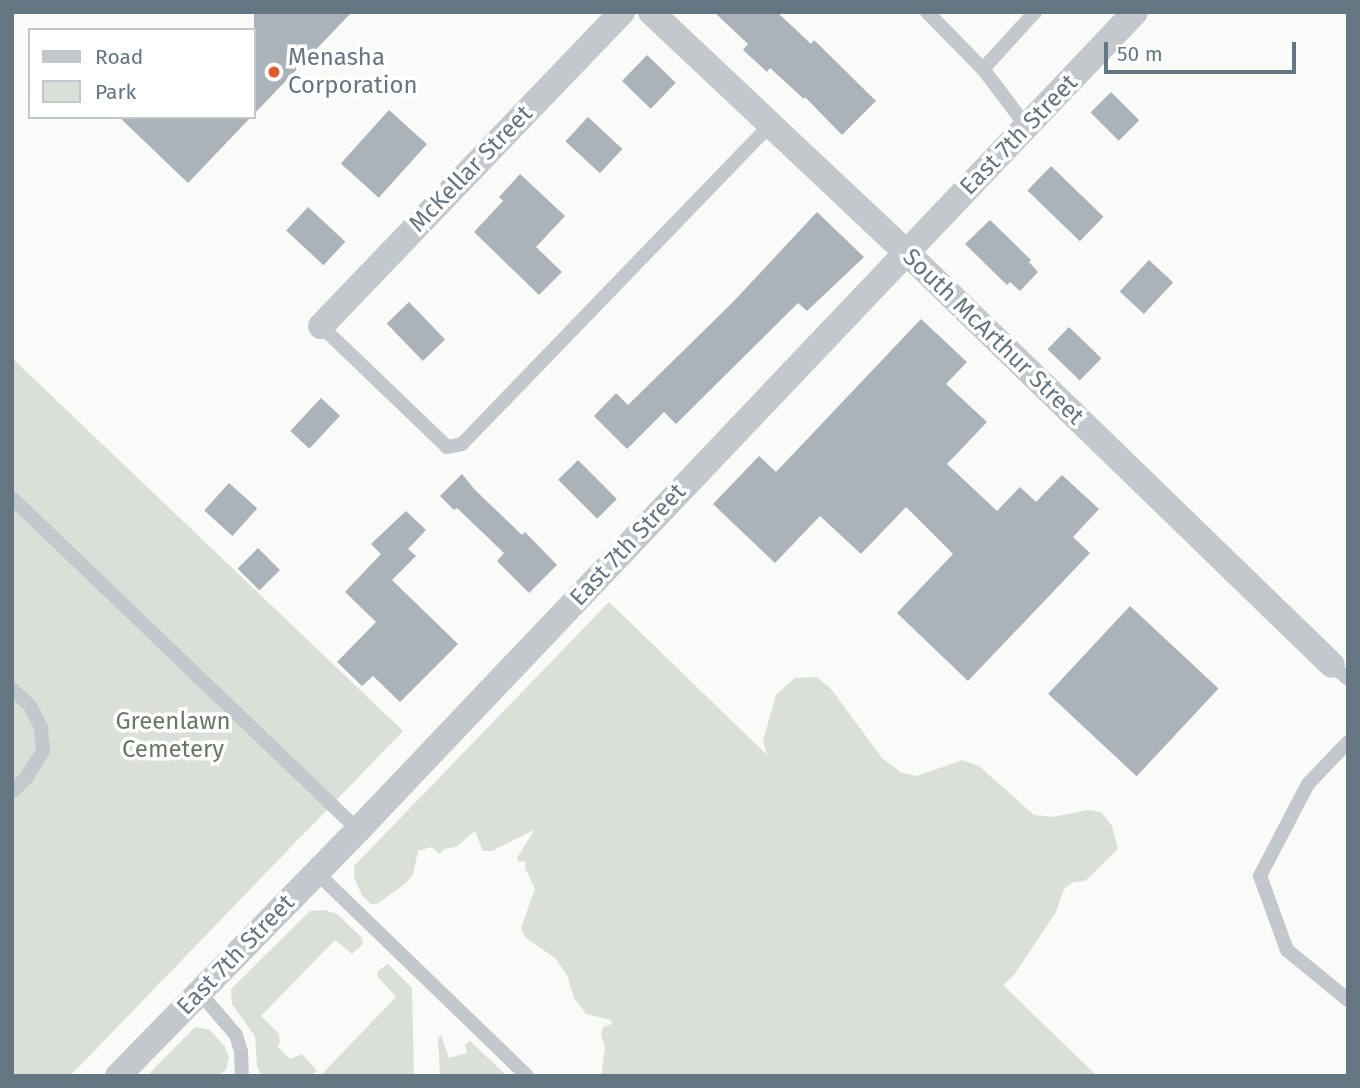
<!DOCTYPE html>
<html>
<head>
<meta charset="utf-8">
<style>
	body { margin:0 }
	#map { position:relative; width:1360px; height:1088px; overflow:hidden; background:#fafaf8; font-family:"Fira Sans",sans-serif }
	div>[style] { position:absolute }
	.green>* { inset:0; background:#dadfd7 }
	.building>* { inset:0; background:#aab3b9; transform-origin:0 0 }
	.lane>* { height:14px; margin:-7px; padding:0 7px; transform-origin:7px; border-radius:7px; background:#c3c8cc }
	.street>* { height:26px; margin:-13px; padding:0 13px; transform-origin:13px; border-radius:13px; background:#c3c8cc }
	.dots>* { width:19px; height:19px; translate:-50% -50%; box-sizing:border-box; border:4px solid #fff; border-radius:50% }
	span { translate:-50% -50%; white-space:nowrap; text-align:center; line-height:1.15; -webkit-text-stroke:7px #fff; paint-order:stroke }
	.poi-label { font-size:24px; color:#657683 }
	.left { translate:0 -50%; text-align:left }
	.street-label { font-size:24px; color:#657683 }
	.park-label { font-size:24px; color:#687a64 }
	.frame { position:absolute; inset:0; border:14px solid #657683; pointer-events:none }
	.legend { position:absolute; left:28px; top:28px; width:228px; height:91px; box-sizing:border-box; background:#fff; border:2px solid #c1c8cd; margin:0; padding:9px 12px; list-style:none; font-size:21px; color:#657683 }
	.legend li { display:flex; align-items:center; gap:14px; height:35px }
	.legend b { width:35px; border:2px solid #c1c8cd }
	.scale { position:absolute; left:1104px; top:42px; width:192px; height:32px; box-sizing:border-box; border:4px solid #657683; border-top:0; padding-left:9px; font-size:21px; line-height:24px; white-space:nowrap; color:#657683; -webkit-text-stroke:5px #fff; paint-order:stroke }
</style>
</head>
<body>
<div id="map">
	<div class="green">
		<i style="clip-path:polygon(12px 358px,403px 731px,70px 1076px,12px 1076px)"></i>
		<i style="clip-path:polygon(609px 602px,767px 755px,763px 741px,776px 695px,795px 678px,817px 677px,831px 689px,882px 758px,900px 772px,917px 776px,962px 760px,979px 766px,1034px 815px,1052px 817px,1088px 810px,1101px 812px,1112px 826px,1118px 849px,1085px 881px,1073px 882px,1064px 889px,1056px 912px,1014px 975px,1003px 985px,1097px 1076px,601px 1076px,605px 1048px,601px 1035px,603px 1027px,612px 1024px,611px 1020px,586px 1014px,574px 998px,567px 975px,555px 958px,526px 938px,521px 928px,535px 889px,525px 868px,526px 861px,519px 862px,517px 858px,534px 830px,492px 851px,483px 851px,475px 831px,456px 847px,444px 849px,440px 854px,431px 847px,418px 851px,413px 874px,406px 883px,377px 904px,371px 904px,362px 895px,354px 878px,354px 866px)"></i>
		<i style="clip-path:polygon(310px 911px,324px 910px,337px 914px,362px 938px,363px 944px,352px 954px,335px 940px,261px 1016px,279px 1034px,280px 1042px,277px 1046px,290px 1059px,302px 1054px,317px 1071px,313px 1074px,261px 1074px,257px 1067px,255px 1036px,232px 1004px,231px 989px)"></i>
		<i style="clip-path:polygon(388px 964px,412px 988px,414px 1076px,322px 1074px,396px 997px,377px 976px,378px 971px)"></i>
		<i style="clip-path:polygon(195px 1027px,210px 1030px,225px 1047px,229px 1057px,226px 1070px,217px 1076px,147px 1076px)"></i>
		<i style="clip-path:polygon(441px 1035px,449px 1058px,467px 1053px,465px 1045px,470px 1041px,507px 1076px,440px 1076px,438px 1038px)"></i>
	</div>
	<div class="building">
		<i style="clip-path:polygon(254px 12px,352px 12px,254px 114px)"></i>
		<i style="clip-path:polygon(714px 12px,777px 12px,811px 44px,814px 40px,876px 101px,842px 135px,805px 97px,804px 99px,770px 68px,767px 72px,743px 50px,748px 44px)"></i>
		<i style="left:647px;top:55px;width:40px;height:36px;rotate:44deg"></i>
		<i style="left:1111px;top:92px;width:40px;height:29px;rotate:45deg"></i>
		<i style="left:389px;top:110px;width:51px;height:72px;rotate:42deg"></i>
		<i style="clip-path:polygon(119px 117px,251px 117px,188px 183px)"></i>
		<i style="left:588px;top:117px;width:47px;height:33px;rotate:43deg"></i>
		<i style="left:1051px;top:166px;width:73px;height:34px;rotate:44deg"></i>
		<i style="clip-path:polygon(520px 174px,565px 216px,536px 247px,562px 272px,539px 295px,474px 232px,503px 201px,499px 197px)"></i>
		<i style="left:308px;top:207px;width:51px;height:32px;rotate:43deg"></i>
		<i style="clip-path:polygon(817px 212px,864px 257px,807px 311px,798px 303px,676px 424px,664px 412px,627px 449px,594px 416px,616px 393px,628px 405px,733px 302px)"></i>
		<i style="clip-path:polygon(990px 220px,1031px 260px,1029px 262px,1038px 272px,1020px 291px,1010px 282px,1007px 285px,965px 244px)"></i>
		<i style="left:1149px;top:260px;width:33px;height:43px;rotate:43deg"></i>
		<i style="left:409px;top:302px;width:52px;height:31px;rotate:46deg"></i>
		<i style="clip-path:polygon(921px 319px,967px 362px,946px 384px,987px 422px,947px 464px,997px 511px,1020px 487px,1036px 502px,1062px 475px,1099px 509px,1073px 537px,1090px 553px,968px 681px,897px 613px,953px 554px,906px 507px,861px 554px,820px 516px,775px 563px,713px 504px,759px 456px,776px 472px)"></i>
		<i style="left:1069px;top:327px;width:45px;height:31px;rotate:44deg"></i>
		<i style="left:321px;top:398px;width:26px;height:45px;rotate:43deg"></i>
		<i style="left:578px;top:460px;width:55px;height:28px;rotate:45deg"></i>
		<i style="clip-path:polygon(462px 474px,475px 490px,522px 535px,525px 532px,557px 565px,529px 593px,497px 561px,504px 553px,457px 508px,454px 510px,440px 496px)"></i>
		<i style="left:229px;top:483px;width:38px;height:37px;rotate:42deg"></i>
		<i style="clip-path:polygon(406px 511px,426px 530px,408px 549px,416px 556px,392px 580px,458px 644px,400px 702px,373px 676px,362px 686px,337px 662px,376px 622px,345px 592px,381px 554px,371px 544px)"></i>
		<i style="left:258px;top:548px;width:31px;height:29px;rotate:45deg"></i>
		<i style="left:1130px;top:606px;width:121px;height:120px;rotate:43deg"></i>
	</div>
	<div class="lane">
		<i style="left:927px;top:12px;width:80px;rotate:45.5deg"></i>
		<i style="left:983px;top:69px;width:73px;rotate:52.8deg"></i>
		<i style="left:983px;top:69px;width:77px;rotate:-47.6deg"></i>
		<i style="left:321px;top:326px;width:175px;rotate:43.8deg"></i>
		<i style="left:447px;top:447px;width:15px;rotate:-11deg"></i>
		<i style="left:462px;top:444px;width:443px;rotate:-46deg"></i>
		<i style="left:12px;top:498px;width:480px;rotate:43.8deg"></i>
		<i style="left:1332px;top:665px;width:21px;rotate:41deg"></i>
		<i style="left:12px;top:689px;width:25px;rotate:43deg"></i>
		<i style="left:30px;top:706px;width:25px;rotate:63deg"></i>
		<i style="left:41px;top:728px;width:23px;rotate:85deg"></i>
		<i style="left:43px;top:751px;width:31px;rotate:122deg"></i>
		<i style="left:27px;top:777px;width:21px;rotate:135deg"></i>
		<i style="left:1348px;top:742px;width:58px;rotate:133.6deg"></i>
		<i style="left:1308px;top:784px;width:104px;rotate:117.6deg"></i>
		<i style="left:1260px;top:876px;width:79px;rotate:70deg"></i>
		<i style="left:1287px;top:950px;width:79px;rotate:39.3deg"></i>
		<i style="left:316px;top:872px;width:293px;rotate:44deg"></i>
		<i style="left:200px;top:993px;width:55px;rotate:49.4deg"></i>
		<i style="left:236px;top:1035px;width:17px;rotate:73deg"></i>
		<i style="left:241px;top:1051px;width:25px;rotate:88deg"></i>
	</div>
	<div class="street">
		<i style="left:651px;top:12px;width:350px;rotate:43.3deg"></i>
		<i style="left:906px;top:252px;width:593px;rotate:44.11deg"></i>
		<i style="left:321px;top:326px;width:435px;rotate:-46.2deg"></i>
		<i style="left:118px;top:1076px;width:344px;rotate:-45.7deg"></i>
		<i style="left:358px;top:830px;width:1128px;rotate:-46.47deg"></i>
	</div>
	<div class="dots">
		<i style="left:274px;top:72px;background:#e4572e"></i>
	</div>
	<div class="poi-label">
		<span class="left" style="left:288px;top:72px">Menasha<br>Corporation</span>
	</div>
	<div class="street-label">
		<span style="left:1019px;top:135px;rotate:-46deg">East 7th Street</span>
		<span style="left:471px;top:169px;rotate:-46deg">McKellar Street</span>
		<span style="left:993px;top:337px;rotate:44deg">South McArthur Street</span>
		<span style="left:628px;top:545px;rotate:-47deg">East 7th Street</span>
		<span style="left:236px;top:955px;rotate:-46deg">East 7th Street</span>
	</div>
	<div class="park-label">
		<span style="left:173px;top:736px">Greenlawn<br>Cemetery</span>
	</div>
	<div class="frame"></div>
	<ul class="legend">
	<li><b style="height:9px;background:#c3c8cc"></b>Road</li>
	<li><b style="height:19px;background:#dadfd7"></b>Park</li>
	</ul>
	<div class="scale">50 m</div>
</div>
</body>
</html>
